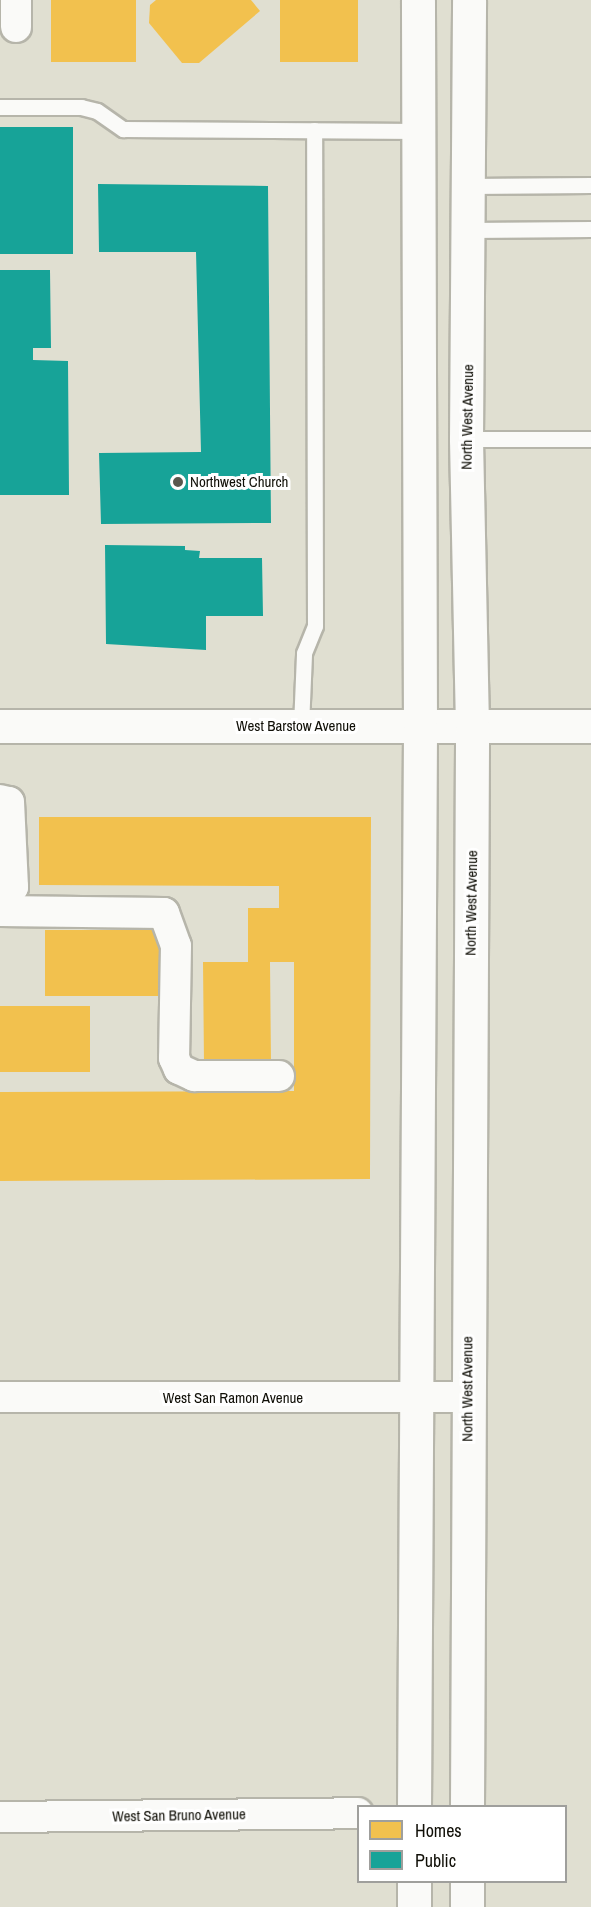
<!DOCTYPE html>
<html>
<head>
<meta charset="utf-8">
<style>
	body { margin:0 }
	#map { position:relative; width:591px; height:1907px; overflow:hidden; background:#e0dfd1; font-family:"Archivo Narrow",sans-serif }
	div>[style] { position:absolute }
	.homes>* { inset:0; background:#f2c14e; transform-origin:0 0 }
	.public>* { inset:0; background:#17a398; transform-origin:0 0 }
	.roads { filter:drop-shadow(2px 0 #b6b5aa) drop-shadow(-2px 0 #b6b5aa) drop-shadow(0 2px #b6b5aa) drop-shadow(0 -2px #b6b5aa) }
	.service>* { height:15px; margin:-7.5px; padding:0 7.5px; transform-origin:7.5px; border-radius:7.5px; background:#fafaf8 }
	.minor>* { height:30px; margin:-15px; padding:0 15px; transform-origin:15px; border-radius:15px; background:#fafaf8 }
	.tertiary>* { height:33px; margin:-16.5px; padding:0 16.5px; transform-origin:16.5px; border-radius:16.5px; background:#fafaf8 }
	.secondary>* { height:33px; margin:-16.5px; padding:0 16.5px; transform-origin:16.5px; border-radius:16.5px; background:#fafaf8 }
	.dots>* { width:16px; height:16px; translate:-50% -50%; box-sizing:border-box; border:3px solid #fff; border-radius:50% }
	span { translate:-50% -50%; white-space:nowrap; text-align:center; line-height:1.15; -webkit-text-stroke:6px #fff; paint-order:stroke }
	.street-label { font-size:15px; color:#100f07 }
	.poi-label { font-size:15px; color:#100f07 }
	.left { translate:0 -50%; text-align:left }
	.legend { position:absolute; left:357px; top:1805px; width:210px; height:78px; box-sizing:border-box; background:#fff; border:2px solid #9f9f9c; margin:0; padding:8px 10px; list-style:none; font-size:18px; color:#100f07 }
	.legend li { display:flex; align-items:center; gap:12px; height:30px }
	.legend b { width:30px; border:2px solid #9f9f9c }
</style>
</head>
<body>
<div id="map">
	<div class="homes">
		<i style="left:51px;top:0;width:85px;height:62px"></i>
		<i style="clip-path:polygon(156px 0,251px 0,260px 11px,199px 63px,182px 63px,149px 23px,150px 5px)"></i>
		<i style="left:280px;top:0;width:78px;height:62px"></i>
		<i style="clip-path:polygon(39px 817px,371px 817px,370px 1179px,0 1181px,0 1092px,294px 1091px,294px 962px,270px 962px,271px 1064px,204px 1064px,203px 962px,248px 962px,248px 908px,279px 908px,279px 886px,39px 885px)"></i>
		<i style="left:45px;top:930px;width:116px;height:66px"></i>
		<i style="left:0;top:1006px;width:90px;height:66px"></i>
	</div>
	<div class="public">
		<i style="left:0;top:127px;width:73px;height:127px"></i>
		<i style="clip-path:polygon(98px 184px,268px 186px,271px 523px,101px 524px,99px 453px,201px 452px,196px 252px,99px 252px)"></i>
		<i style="clip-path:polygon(0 270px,50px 270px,51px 348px,33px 348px,33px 360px,68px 361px,69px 495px,0 495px)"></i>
		<i style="clip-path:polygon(105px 545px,185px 546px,185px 550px,200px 551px,199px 558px,262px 558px,263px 616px,206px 616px,206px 650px,106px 644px)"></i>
	</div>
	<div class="roads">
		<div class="service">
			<i style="left:0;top:107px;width:81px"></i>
			<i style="left:81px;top:107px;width:16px;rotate:14deg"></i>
			<i style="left:97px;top:111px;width:32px;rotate:35deg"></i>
			<i style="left:123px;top:129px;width:297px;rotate:0.4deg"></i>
			<i style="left:469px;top:186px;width:122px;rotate:-0.5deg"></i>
			<i style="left:469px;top:230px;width:122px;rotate:-0.5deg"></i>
			<i style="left:466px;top:439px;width:125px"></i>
			<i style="left:301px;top:726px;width:73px;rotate:-87.6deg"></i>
			<i style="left:304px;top:653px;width:29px;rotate:-68deg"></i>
			<i style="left:315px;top:626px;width:496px;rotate:-90.1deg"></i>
		</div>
		<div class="minor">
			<i style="left:16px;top:0;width:27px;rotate:90deg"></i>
			<i style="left:0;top:800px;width:9px;rotate:13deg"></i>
			<i style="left:9px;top:802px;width:85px;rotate:87.3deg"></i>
			<i style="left:13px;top:887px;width:21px;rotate:129deg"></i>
			<i style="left:0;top:911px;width:164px;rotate:0.7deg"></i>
			<i style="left:164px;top:913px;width:35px;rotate:70deg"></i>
			<i style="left:176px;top:946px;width:112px;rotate:91deg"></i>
			<i style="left:174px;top:1058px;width:12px;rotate:66deg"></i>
			<i style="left:179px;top:1069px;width:17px;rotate:25deg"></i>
			<i style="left:194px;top:1076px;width:85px"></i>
			<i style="left:0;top:1397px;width:466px"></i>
			<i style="left:0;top:1817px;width:358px;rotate:-0.6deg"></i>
		</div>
		<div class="tertiary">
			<i style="left:0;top:726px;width:591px"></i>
		</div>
		<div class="secondary">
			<i style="left:414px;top:1806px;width:1080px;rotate:-89.68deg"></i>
			<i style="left:420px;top:726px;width:726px;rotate:-90.16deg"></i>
			<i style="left:467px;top:1806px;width:1080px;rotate:-89.73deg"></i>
			<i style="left:472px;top:726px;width:287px;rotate:-91.2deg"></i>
			<i style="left:466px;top:439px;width:439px;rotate:-89.6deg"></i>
			<i style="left:414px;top:1882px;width:25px;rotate:90deg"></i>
			<i style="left:467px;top:1907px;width:25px;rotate:-90deg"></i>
		</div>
	</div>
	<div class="dots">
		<i style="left:178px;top:482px;background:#59584e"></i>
	</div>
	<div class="street-label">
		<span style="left:467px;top:417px;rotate:-89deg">North West Avenue</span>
		<span style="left:296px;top:726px">West Barstow Avenue</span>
		<span style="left:471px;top:903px;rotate:-89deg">North West Avenue</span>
		<span style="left:467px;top:1389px;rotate:-90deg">North West Avenue</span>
		<span style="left:233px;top:1398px">West San Ramon Avenue</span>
		<span style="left:179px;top:1815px;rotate:-1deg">West San Bruno Avenue</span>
	</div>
	<div class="poi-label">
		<span class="left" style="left:190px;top:482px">Northwest Church</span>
	</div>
	<ul class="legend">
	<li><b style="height:16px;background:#f2c14e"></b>Homes</li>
	<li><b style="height:16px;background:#17a398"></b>Public</li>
	</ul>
</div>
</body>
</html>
